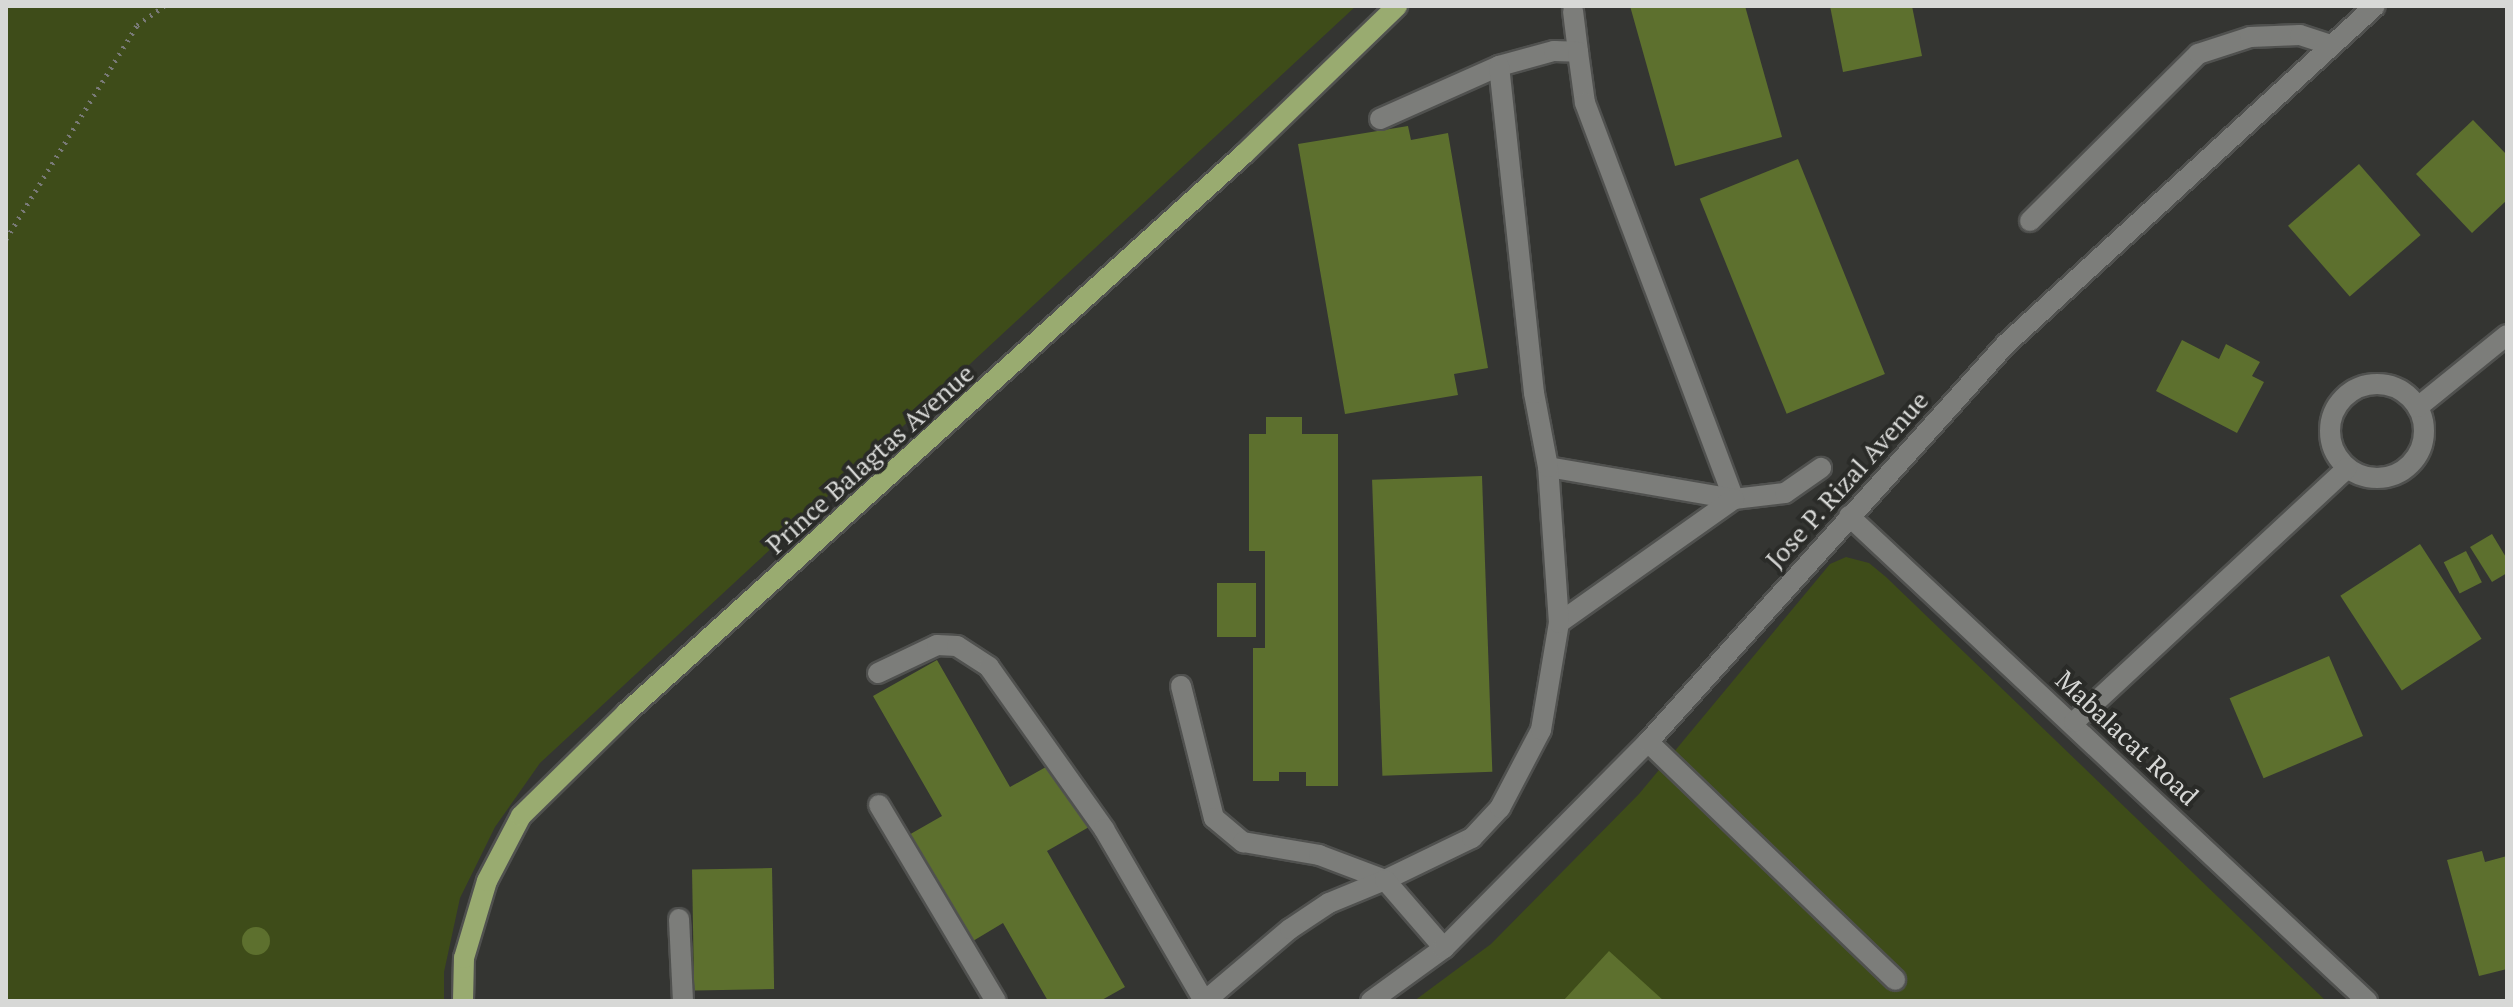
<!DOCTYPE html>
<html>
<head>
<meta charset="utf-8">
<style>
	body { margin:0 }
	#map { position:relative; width:2513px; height:1007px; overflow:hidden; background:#343532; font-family:"PT Serif",serif }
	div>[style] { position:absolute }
	.green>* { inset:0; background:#3e4c19 }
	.building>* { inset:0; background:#5d702e; transform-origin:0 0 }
	.round { border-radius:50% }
	.path>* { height:5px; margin-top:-2.5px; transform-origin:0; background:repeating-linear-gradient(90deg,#797a77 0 2px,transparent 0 8px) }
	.roads { filter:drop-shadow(2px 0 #50514f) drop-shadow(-2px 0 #50514f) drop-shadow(0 2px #50514f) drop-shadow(0 -2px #50514f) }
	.minor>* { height:20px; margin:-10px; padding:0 10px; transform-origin:10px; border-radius:10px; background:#7c7d7a }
	.minor>.ring { margin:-10px; padding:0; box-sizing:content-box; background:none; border:20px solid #7c7d7a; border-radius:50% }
	.major>* { height:20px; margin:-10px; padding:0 10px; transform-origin:10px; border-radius:10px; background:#99ab70 }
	span { translate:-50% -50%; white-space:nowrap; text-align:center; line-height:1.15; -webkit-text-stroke:8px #2a2b28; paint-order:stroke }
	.street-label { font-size:26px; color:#d7d8d6 }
	.frame { position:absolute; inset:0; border:8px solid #d7d8d6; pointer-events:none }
</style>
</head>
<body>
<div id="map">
	<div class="green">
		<i style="clip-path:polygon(6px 6px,1356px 6px,540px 763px,495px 827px,460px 898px,444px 972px,444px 1001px,6px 1001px)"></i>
		<i style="clip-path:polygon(1846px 557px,1869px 563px,1886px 577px,2326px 1001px,1414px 1001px,1491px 944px,1639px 794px,1830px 564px)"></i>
	</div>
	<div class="building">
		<i style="clip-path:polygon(1630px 6px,1745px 6px,1782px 137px,1675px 166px)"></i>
		<i style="clip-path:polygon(1830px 6px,1912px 6px,1922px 56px,1843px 72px)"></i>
		<i style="clip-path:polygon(2473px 120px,2507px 155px,2507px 200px,2472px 233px,2416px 174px)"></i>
		<i style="clip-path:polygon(1408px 126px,1411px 140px,1448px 133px,1488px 368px,1454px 374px,1458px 395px,1345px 414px,1298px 144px)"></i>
		<i style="left:1798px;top:159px;width:232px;height:106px;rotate:68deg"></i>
		<i style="left:2359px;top:164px;width:94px;height:94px;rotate:49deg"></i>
		<i style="clip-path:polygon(2182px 340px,2219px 359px,2226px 344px,2260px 362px,2252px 376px,2264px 382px,2237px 433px,2156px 391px)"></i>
		<i style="clip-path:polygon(1266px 417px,1302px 417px,1302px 434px,1338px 434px,1338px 786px,1306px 786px,1306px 772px,1279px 772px,1279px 781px,1253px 781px,1253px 648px,1265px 648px,1265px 551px,1249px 551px,1249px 434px,1266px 434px)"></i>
		<i style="left:1482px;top:476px;width:296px;height:110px;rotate:88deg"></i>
		<i style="clip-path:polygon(2492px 534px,2507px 559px,2507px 573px,2492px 582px,2470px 547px)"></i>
		<i style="left:2420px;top:544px;width:113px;height:95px;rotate:57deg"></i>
		<i style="left:2466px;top:551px;width:35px;height:25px;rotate:63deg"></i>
		<i style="left:1217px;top:583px;width:39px;height:54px"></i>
		<i style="left:2329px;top:656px;width:87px;height:108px;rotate:67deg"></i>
		<i style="clip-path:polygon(937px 660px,1010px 787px,1053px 763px,1089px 827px,1047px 851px,1125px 987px,1100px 1001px,1048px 1001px,1003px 923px,968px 944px,907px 836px,942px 816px,873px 696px)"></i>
		<i style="clip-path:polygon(2482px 851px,2485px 862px,2507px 856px,2507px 969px,2479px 976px,2447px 860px)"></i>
		<i style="left:772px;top:868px;width:121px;height:80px;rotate:89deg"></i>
		<i class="round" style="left:242px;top:927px;width:28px;height:28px"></i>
		<i style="clip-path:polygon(1609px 951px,1664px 1001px,1563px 1001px)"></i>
	</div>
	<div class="path">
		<i style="left:6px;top:239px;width:251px;rotate:-58.5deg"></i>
		<i style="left:137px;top:25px;width:33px;rotate:-35deg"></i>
	</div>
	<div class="roads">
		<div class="minor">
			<i style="left:1573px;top:11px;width:41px;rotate:83deg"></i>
			<i style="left:1380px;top:119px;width:130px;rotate:-24deg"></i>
			<i style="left:1499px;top:66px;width:57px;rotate:-15.3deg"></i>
			<i style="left:1554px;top:51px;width:24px;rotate:2deg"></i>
			<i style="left:1578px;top:52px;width:51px;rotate:82.2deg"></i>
			<i style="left:1585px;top:103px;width:423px;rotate:69.4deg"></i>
			<i style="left:1734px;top:499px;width:51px;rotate:-6.7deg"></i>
			<i style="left:1785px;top:493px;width:44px;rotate:-34.8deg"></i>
			<i style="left:2030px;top:221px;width:237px;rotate:-44.8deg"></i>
			<i style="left:2198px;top:54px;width:55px;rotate:-18.1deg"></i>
			<i style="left:2250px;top:37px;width:50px;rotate:-2.3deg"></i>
			<i style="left:2300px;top:35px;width:29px;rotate:18deg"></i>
			<i class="ring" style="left:2330px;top:384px;width:74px;height:74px"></i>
			<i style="left:2418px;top:407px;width:114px;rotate:-39deg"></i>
			<i style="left:1548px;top:467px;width:189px;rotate:9.8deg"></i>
			<i style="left:1734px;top:499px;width:214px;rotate:144.7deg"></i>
			<i style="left:1849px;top:516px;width:710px;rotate:43.12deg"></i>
			<i style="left:878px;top:673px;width:65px;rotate:-25.4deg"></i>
			<i style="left:937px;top:645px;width:20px;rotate:3deg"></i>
			<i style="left:957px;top:646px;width:38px;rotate:33deg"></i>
			<i style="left:989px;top:667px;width:199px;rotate:54.6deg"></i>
			<i style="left:1104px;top:829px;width:199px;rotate:59.8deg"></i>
			<i style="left:1181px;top:686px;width:136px;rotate:76deg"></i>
			<i style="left:1214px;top:818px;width:38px;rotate:40deg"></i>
			<i style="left:1243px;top:842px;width:77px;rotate:9.7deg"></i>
			<i style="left:1319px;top:855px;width:71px;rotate:20.7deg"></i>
			<i style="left:1385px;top:880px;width:97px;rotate:-25.8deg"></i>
			<i style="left:1472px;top:838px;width:41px;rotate:-47deg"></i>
			<i style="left:1500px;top:808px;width:88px;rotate:-62.3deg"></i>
			<i style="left:1541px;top:730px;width:109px;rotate:-80.5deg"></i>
			<i style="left:1559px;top:623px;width:156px;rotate:-94deg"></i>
			<i style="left:1548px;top:467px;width:75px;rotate:-100.7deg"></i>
			<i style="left:1534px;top:393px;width:329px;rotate:-96.1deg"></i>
			<i style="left:2074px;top:722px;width:373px;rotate:-42.9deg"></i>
			<i style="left:1648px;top:742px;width:343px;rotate:43.9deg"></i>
			<i style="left:879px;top:805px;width:228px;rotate:59.2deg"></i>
			<i style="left:679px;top:919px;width:82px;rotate:87.2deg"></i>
			<i style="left:1205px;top:1001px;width:111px;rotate:-40.3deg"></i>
			<i style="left:1290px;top:929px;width:47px;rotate:-33.7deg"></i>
			<i style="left:1329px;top:903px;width:61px;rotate:-22.3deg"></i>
			<i style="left:1385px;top:880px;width:90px;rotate:49.1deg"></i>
			<i style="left:1371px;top:1001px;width:90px;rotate:-36deg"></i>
			<i style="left:1444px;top:948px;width:290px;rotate:-45.3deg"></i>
			<i style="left:1648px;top:742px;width:535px;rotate:-48.03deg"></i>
			<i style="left:2006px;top:344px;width:500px;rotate:-42.49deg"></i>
		</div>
		<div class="major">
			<i style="left:463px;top:1001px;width:43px;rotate:-88.7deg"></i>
			<i style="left:464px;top:958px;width:80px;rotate:-73.4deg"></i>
			<i style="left:487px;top:881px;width:73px;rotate:-62.4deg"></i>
			<i style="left:521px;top:816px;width:147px;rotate:-44.4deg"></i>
			<i style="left:626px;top:713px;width:833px;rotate:-42.13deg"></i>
			<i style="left:1244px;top:154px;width:213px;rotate:-44deg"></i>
		</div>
	</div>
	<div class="street-label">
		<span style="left:870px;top:459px;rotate:-42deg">Prince Balagtas Avenue</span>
		<span style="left:1847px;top:480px;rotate:-48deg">Jose P. Rizal Avenue</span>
		<span style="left:2127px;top:738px;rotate:43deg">Mabalacat Road</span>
	</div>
	<div class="frame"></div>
</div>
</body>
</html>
